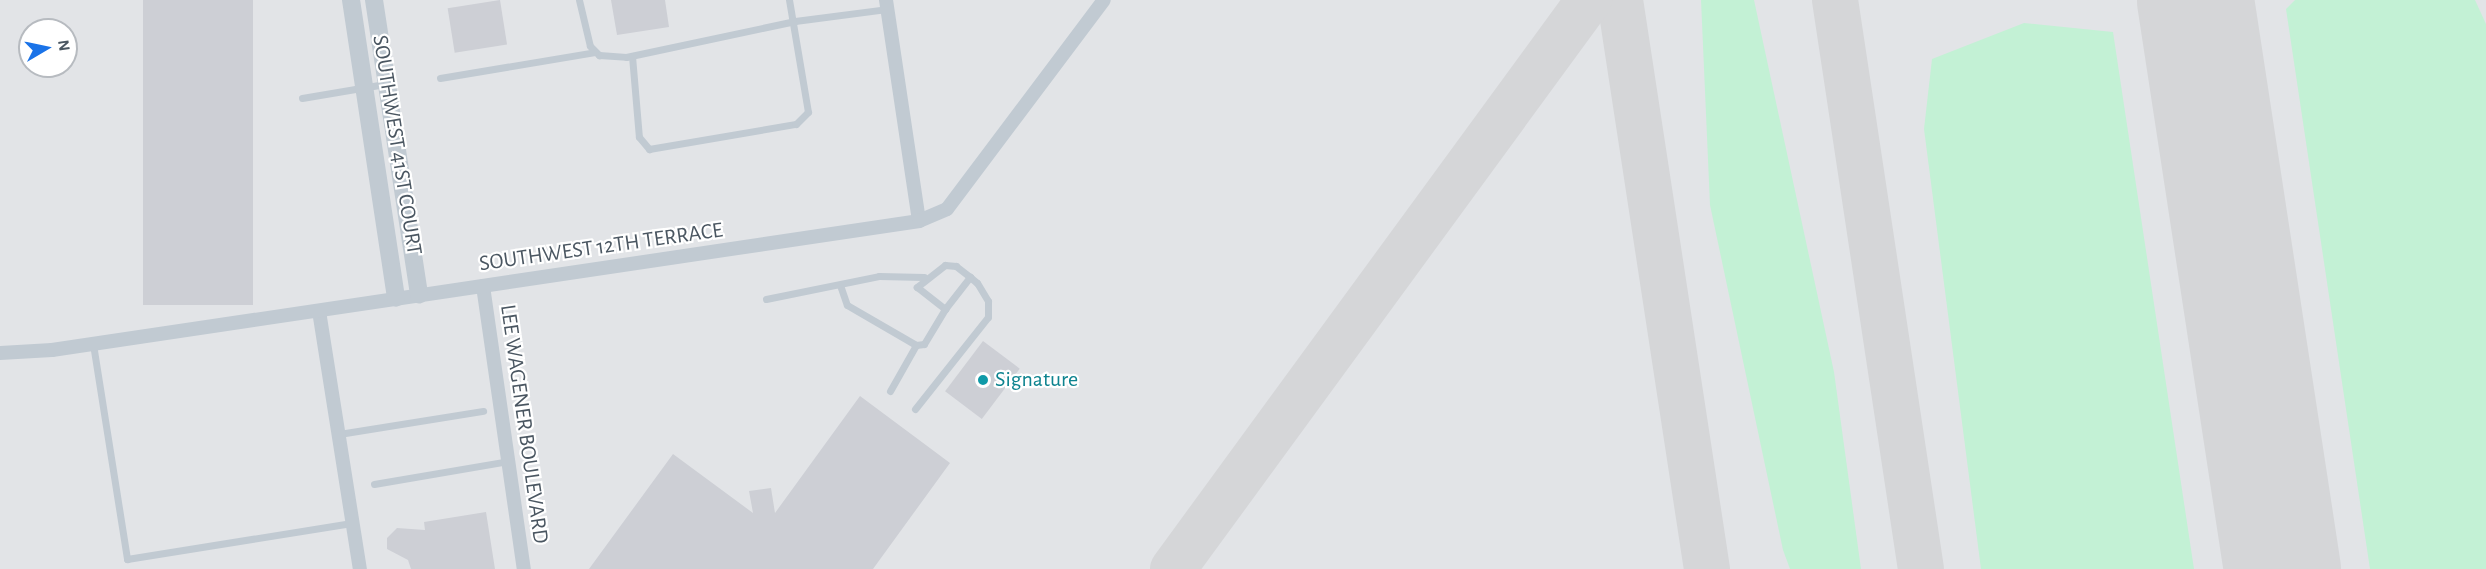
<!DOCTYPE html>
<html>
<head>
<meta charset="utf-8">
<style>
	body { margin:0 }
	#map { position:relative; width:2486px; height:569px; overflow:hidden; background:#f5f3f3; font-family:"Alegreya Sans",sans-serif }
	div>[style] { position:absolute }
	.airport>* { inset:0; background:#e2e4e7 }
	.green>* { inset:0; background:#c3f1d5 }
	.taxiway>* { height:46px; margin:-23px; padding:0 23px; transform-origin:23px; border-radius:23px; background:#d5d6d8 }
	.runway>* { height:117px; margin:-58.5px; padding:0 58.5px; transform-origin:58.5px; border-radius:58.5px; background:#d5d6d8 }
	.building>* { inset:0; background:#cdcfd5; transform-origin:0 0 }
	.service>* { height:7px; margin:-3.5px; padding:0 3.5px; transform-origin:3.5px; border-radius:3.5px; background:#c1cad2 }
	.minor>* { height:14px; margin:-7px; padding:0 7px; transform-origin:7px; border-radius:7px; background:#c1cad2 }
	.tertiary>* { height:18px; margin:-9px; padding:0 9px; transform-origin:9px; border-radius:9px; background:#c1cad2 }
	.dots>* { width:16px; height:16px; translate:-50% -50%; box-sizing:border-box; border:3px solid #fff; border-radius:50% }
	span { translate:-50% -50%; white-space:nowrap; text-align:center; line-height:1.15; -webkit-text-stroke:4.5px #fff; paint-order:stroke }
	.street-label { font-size:22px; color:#4a5661 }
	.culture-label { font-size:22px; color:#0d838f }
	.left { translate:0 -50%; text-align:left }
	.north { position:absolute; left:18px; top:18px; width:60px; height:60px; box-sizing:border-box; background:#fff; border:2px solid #b7bbc0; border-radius:50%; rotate:81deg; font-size:16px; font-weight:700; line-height:24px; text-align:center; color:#4a5661 }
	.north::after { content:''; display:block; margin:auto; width:21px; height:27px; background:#1a73e8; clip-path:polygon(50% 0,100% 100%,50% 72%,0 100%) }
</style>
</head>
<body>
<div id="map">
	<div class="airport">
		<i style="clip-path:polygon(evenodd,0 0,2486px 0,2486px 569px,0 569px,0 0,30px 30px,66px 30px,66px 66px,30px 66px,30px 30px)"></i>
	</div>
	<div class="green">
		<i style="clip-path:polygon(1701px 0,1754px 0,1834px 372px,1861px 569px,1790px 569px,1783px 550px,1710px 205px)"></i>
		<i style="clip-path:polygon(2295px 0,2475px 0,2486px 24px,2486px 569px,2370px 569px,2286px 9px)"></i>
		<i style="clip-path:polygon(2024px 23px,2113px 32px,2194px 569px,1981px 569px,1924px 129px,1932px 59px)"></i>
	</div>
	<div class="taxiway">
		<i style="left:1620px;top:0;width:576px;rotate:81.31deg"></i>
		<i style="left:1835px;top:0;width:575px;rotate:81.41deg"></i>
		<i style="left:1173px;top:569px;width:705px;rotate:-53.83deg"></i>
	</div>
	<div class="runway">
		<i style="left:2195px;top:0;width:576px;rotate:81.31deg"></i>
	</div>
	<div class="building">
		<i style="left:143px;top:0;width:110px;height:305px"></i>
		<i style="left:500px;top:0;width:45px;height:53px;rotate:81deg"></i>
		<i style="clip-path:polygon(611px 0,665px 0,669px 27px,617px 35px)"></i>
		<i style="left:983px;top:341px;width:46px;height:63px;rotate:37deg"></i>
		<i style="clip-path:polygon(860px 396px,950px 463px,873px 569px,589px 569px,673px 454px,753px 513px,749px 491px,771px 488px,775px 513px)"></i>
		<i style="clip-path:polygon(486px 512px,495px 569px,411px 569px,408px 560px,387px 549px,387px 538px,397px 528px,425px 530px,424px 522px)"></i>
	</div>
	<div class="service">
		<i style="left:579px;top:0;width:47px;rotate:76.6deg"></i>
		<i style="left:590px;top:46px;width:13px;rotate:45deg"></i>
		<i style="left:599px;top:55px;width:27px;rotate:4deg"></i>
		<i style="left:626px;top:57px;width:173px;rotate:-12deg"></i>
		<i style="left:795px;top:21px;width:94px;rotate:-7.4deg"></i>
		<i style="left:632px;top:56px;width:81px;rotate:85.1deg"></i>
		<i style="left:639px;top:137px;width:16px;rotate:50deg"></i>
		<i style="left:649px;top:149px;width:149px;rotate:-9.7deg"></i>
		<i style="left:796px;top:124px;width:17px;rotate:-45deg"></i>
		<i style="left:808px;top:112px;width:114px;rotate:-99.6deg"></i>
		<i style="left:440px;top:78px;width:157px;rotate:-9.5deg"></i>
		<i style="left:302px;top:98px;width:84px;rotate:-9.6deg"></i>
		<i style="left:840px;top:285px;width:21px;rotate:71deg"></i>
		<i style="left:847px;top:305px;width:80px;rotate:30.1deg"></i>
		<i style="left:916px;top:345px;width:8px;rotate:-7deg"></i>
		<i style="left:924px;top:344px;width:41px;rotate:-59deg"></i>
		<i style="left:766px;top:299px;width:115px;rotate:-11.5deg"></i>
		<i style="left:879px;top:276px;width:45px;rotate:1.3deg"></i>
		<i style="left:93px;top:344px;width:218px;rotate:81deg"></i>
		<i style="left:127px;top:559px;width:229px;rotate:-9.1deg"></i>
		<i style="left:890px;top:391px;width:53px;rotate:-60.5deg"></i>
		<i style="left:915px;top:409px;width:117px;rotate:-51.6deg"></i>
		<i style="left:988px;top:317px;width:16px;rotate:-90deg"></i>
		<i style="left:988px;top:301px;width:21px;rotate:-121deg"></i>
		<i style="left:977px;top:283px;width:9px;rotate:-139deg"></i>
		<i style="left:970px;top:277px;width:18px;rotate:-142deg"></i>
		<i style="left:956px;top:266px;width:11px;rotate:-175deg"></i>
		<i style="left:945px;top:265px;width:36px;rotate:142deg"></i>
		<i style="left:917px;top:287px;width:36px;rotate:38deg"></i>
		<i style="left:945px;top:309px;width:41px;rotate:-52deg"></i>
		<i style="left:339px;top:434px;width:146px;rotate:-9.1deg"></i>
		<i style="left:374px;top:484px;width:136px;rotate:-9.7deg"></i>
	</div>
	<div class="minor">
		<i style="left:886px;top:0;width:223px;rotate:81.5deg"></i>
		<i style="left:483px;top:286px;width:286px;rotate:81.8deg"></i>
		<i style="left:319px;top:311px;width:261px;rotate:81deg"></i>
		<i style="left:0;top:353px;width:52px;rotate:-3.3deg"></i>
		<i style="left:52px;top:350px;width:877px;rotate:-8.46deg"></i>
		<i style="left:919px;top:221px;width:30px;rotate:-23deg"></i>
		<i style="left:947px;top:209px;width:261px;rotate:-53.1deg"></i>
	</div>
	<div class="tertiary">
		<i style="left:351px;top:0;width:301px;rotate:81.4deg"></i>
		<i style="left:374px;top:0;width:298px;rotate:81.3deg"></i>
	</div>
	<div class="dots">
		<i style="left:983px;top:380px;background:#0f9aa8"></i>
	</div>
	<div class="street-label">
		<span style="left:397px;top:145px;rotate:81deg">SOUTHWEST 41ST COURT</span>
		<span style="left:601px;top:247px;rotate:-8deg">SOUTHWEST 12TH TERRACE</span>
		<span style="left:524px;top:424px;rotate:82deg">LEE WAGENER BOULEVARD</span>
	</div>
	<div class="culture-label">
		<span class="left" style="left:995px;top:380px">Signature</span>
	</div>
	<div class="north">N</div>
</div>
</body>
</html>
